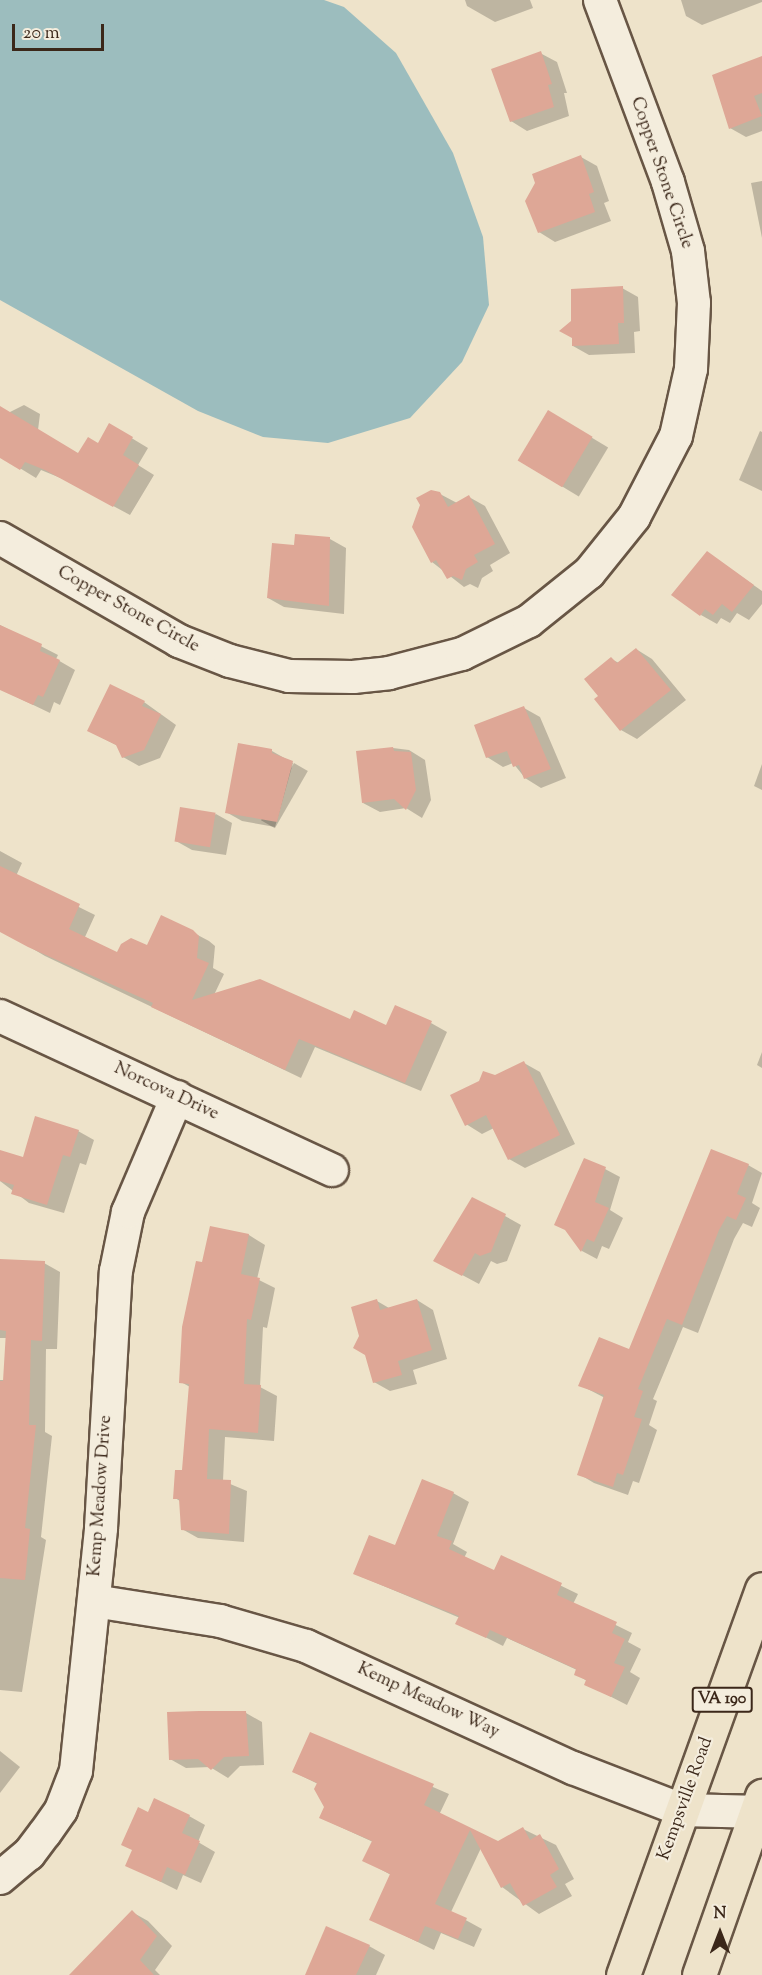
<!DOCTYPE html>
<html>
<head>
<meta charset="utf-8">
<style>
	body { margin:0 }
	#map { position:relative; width:762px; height:1975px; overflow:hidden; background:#eee3ca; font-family:"Sorts Mill Goudy",serif }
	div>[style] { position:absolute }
	.water>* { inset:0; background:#9cbdbe }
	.shadow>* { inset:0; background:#0003; transform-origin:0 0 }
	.building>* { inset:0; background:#dea796; transform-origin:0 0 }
	.roads { filter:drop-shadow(2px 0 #685645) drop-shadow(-2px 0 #685645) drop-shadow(0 2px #685645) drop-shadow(0 -2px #685645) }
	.minor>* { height:32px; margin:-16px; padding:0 16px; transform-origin:16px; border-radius:16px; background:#f4eddd }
	.primary>* { height:33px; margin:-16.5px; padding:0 16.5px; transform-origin:16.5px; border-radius:16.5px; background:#eee3ca }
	span { translate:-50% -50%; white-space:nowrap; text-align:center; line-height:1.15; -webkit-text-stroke:4.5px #f4eddd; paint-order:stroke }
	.shield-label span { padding:2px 4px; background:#f4eddd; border:2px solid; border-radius:4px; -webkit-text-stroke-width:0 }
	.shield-label { font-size:16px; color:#3b2719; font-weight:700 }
	.street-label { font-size:18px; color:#3b2719 }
	.north { position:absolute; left:690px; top:1903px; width:60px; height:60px; -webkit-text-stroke:4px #f4eddd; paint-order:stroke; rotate:0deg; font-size:16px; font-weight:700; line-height:24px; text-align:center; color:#3b2719 }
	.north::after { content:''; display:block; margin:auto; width:21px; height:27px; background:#3b2719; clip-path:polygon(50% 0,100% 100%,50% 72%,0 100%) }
	.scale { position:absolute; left:12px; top:24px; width:92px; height:27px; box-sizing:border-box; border:3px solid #3b2719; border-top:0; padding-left:8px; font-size:18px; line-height:21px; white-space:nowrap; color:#3b2719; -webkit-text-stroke:4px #f4eddd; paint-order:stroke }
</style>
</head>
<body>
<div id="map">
	<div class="water">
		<i style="clip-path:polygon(0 0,324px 0,344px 7px,396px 53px,453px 153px,483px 237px,489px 305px,462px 362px,410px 418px,328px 443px,263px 437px,198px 411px,0 300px)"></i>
	</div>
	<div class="shadow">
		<i style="clip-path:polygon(465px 0,530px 0,533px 8px,495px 22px,467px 6px)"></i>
		<i style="clip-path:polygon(681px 0,762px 0,762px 2px,702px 25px,686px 16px)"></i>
		<i style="clip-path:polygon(540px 53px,557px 62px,567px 93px,564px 93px,569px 116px,527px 131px,511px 121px)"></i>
		<i style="clip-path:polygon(762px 62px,762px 131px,746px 137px,730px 128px)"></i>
		<i style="clip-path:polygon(581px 157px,597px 166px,609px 201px,604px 203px,611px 221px,555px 242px,539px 232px)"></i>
		<i style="clip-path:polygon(762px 181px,762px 238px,751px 183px)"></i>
		<i style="clip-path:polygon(622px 288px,638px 297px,640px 331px,634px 332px,635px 353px,589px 355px,573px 346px)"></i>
		<i style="clip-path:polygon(24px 405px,40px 414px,38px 430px,79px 455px,98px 445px,110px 425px,148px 448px,138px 465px,154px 475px,130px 515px,63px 479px,41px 470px,36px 478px,0 456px,0 408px,8px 413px)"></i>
		<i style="left:549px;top:412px;width:69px;height:57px;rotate:31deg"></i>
		<i style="clip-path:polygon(760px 431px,762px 432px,762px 491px,739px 480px)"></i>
		<i style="clip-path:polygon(440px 494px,457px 503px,469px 497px,485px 506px,510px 553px,490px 565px,493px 571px,482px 578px,478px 588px,470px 584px,464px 587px,432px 562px)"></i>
		<i style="clip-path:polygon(330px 539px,346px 548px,344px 614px,284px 607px,268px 598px)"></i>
		<i style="clip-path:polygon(708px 553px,762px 591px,762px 604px,749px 620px,737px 613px,730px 623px,721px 618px,717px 624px,701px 615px)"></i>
		<i style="clip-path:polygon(0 625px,58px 655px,56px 659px,75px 670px,60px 705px,54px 702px,50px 713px,0 689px)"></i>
		<i style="clip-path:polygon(636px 649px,652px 659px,686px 700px,637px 739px,621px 730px,600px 696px,611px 659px,619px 663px)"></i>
		<i style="clip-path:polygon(144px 702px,176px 725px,160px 758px,139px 766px,123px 757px,118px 746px,89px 731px)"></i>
		<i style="clip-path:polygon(524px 708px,540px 717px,566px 778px,541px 788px,525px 778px,513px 763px,503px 767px,487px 757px)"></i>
		<i style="clip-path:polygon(393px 748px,409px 750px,425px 760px,431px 800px,422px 818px,406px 808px,380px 812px,363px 803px)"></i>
		<i style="clip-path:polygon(272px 751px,293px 763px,275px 827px,242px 821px,226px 812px)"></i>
		<i style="left:294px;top:763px;width:16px;height:66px;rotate:30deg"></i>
		<i style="clip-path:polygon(762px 764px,762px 790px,754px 786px)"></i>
		<i style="clip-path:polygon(216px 814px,232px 823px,226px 855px,192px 850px,176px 841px)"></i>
		<i style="clip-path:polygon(0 851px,22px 863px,16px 876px,95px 915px,85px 937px,118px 954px,192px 932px,209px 941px,215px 946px,213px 968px,224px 974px,214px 995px,387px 1027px,395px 1007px,431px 1023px,447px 1032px,421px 1091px,315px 1047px,301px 1078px,45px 956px,28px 946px,0 913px)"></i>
		<i style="clip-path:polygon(762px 1052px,762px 1068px,757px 1065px)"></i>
		<i style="clip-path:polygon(524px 1063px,540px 1072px,575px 1144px,525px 1168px,509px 1159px,494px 1128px,482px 1134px,466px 1124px,495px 1077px)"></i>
		<i style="clip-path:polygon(78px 1131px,94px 1140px,86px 1165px,80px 1163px,64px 1213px,29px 1203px,0 1181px,0 1160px,24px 1159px)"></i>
		<i style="clip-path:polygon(748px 1165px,762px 1173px,752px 1203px,760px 1208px,752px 1227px,743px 1223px,734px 1239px,698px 1333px,683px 1327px,653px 1399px,657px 1401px,649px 1425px,657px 1430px,639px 1483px,633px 1481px,628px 1495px,594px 1483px,579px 1474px,605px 1398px,580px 1385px,630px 1351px)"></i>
		<i style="clip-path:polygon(605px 1169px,620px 1177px,610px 1210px,623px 1218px,609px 1249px,602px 1246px,597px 1259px,582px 1251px,567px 1231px)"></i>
		<i style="clip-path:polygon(505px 1216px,521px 1225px,507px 1261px,497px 1264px,491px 1261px,479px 1284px,451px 1269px)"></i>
		<i style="clip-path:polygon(211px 1228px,249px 1235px,265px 1245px,257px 1279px,275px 1288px,267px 1328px,263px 1327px,260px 1387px,277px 1396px,274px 1441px,225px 1437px,223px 1481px,247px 1491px,244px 1542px,198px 1538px,182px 1529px,180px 1501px,175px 1498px,184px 1472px,190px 1387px,181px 1382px)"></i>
		<i style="clip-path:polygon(0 1261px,44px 1263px,60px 1272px,57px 1349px,46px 1349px,45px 1432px,52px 1436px,41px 1537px,46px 1540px,22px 1692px,0 1690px,0 1380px,5px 1380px,7px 1338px,0 1338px)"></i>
		<i style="clip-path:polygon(417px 1300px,433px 1310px,447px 1359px,413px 1370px,417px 1384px,390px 1391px,374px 1382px,366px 1355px,377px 1301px,389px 1308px)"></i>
		<i style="clip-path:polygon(453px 1493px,469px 1502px,453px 1544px,467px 1552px,464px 1558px,495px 1572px,502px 1557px,578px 1594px,573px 1604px,632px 1633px,628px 1642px,641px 1649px,630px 1672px,640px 1678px,627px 1705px,586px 1684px,587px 1681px,576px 1674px,577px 1670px,507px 1638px,503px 1646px,457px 1623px,460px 1618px,355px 1574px,396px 1547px)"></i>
		<i style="clip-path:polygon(246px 1713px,262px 1722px,264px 1765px,240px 1766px,228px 1778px,210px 1767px,186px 1768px,170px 1759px)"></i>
		<i style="clip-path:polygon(311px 1734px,449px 1794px,439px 1815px,498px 1843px,523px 1829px,556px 1845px,574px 1879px,565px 1884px,572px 1896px,539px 1914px,502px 1887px,481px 1848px,451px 1912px,482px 1929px,474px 1947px,441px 1933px,434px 1950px,371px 1919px,391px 1875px,364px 1860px,373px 1842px,321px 1818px,326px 1807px,318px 1784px,294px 1772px)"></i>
		<i style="clip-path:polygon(0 1751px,20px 1767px,0 1793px)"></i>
		<i style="clip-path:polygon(149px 1814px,189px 1816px,205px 1825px,198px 1842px,215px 1852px,201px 1883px,183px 1875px,177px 1890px,127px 1865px)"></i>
		<i style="clip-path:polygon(132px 1912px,148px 1921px,172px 1946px,155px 1970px,160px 1975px,86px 1975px)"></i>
		<i style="clip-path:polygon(369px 1946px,385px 1955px,376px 1975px,306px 1975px)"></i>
	</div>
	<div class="building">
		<i style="clip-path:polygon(541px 51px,552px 84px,548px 85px,554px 107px,510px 122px,491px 69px)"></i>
		<i style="clip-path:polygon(762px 56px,762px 93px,754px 96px,762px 116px,729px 129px,712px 75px)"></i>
		<i style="clip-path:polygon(581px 155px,594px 192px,589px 194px,595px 212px,538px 233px,525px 201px,535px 183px,532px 174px)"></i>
		<i style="clip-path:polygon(623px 286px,624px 323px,618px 323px,619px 344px,572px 346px,572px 338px,559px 331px,571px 321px,571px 289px)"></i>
		<i style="clip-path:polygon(0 406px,78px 453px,88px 437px,98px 443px,109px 423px,133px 437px,123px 455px,139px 465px,113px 507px,45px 470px,25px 462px,20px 470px,0 458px)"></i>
		<i style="left:548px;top:410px;width:52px;height:59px;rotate:31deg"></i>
		<i style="clip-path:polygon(431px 490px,440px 492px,448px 507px,469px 495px,495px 544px,474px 555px,478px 562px,466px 569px,462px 580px,453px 576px,447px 579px,436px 560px,431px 563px,412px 527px,420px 505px,416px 498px)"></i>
		<i style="clip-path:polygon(295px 534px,330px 537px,329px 606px,267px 598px,272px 543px,294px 545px)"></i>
		<i style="clip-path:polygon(707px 551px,754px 585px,732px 612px,722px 604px,713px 615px,705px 609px,700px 616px,671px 595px)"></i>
		<i style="clip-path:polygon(0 625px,42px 644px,40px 651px,60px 660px,43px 697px,38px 695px,33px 705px,0 690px)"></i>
		<i style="clip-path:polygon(636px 648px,671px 690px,620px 731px,594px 699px,598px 696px,584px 679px,611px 657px,617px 663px)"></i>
		<i style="clip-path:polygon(110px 684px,145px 701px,142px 706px,161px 714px,144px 750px,122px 758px,116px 745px,87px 731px)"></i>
		<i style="clip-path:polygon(524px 706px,551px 769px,524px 779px,519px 765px,513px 767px,507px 751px,486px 758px,474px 725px)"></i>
		<i style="clip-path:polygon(238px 743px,272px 749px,272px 753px,293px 761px,277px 822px,225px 813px)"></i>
		<i style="clip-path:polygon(393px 747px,394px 751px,411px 752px,416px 790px,406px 810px,394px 799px,362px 803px,356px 751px)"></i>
		<i style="left:180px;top:807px;width:36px;height:35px;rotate:9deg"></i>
		<i style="clip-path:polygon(0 866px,80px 904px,69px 929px,117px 952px,121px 944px,131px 938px,147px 945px,161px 915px,193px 930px,199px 936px,197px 958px,209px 963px,192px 1000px,260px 979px,350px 1019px,354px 1010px,386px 1025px,395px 1005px,432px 1021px,405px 1083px,299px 1039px,285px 1070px,151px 1007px,153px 1003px,28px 947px,0 932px)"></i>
		<i style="clip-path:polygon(524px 1061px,560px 1135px,508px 1160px,486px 1115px,465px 1126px,450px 1095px,479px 1081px,483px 1071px,495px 1075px)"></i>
		<i style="clip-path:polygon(35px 1116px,79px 1130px,70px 1157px,63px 1155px,47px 1205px,11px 1194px,14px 1185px,0 1181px,0 1150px,23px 1157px)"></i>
		<i style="clip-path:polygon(711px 1149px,749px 1164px,737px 1194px,746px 1198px,736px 1220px,727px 1216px,719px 1230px,682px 1325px,667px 1319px,638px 1389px,643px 1391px,634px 1417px,642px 1419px,623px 1475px,617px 1473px,613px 1487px,577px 1475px,604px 1395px,578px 1386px,599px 1337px,629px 1349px)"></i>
		<i style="clip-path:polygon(584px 1158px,606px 1167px,595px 1202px,609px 1208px,594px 1242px,587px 1239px,581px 1252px,565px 1230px,554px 1225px)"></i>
		<i style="clip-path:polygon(472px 1197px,506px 1214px,491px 1252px,480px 1256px,475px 1253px,462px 1276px,433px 1261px)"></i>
		<i style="clip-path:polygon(210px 1226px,249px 1234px,241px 1274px,260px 1278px,251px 1320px,247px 1319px,244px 1384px,261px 1385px,258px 1433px,209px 1429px,207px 1479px,231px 1480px,229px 1534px,181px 1530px,179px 1499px,173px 1499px,175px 1470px,182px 1470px,189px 1384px,179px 1383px,182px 1327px,196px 1261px,202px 1262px)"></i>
		<i style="clip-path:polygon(0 1259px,45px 1261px,42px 1341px,31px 1340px,29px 1425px,36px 1425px,25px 1528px,30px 1529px,25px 1580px,0 1578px,0 1381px,3px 1381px,6px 1331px,0 1330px)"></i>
		<i style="clip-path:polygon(377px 1299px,380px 1310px,417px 1299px,432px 1350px,398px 1361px,402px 1375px,373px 1383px,365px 1355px,353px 1348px,359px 1336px,351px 1307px)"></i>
		<i style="clip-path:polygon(422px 1479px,454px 1492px,437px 1536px,452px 1541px,449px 1549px,494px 1570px,501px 1555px,562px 1583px,557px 1595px,617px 1622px,612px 1633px,625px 1639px,614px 1663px,625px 1667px,611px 1697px,584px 1685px,586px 1680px,574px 1675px,576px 1669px,490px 1630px,486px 1638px,455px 1624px,459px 1616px,353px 1574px,369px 1535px,395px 1545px)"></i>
		<i style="clip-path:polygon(199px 1711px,246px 1711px,249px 1756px,224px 1757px,211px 1770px,198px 1759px,169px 1760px,167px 1712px)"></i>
		<i style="clip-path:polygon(310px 1732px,434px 1784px,424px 1805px,498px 1841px,523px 1827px,530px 1840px,540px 1834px,559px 1869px,550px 1875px,557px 1887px,523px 1906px,510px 1883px,501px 1888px,470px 1830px,435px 1904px,467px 1918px,458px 1939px,425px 1926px,418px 1942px,369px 1920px,390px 1874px,362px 1861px,372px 1841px,319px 1818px,324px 1807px,314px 1789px,317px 1783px,292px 1772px)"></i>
		<i style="clip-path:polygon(154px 1798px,190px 1815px,182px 1833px,200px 1841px,185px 1875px,167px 1867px,161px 1882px,125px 1866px,132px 1850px,121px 1845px,138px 1807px,148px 1812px)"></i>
		<i style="clip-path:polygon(132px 1910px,157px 1936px,140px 1960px,154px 1975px,69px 1975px)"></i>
		<i style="clip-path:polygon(326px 1926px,370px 1945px,356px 1975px,305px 1975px)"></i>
	</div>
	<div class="roads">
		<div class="minor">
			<i style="left:0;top:538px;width:207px;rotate:29.9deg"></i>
			<i style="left:179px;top:641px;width:55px;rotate:21.4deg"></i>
			<i style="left:230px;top:661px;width:61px;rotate:14.3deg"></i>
			<i style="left:289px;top:676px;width:64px;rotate:0.9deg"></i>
			<i style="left:353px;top:677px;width:36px;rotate:-6deg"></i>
			<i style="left:389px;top:673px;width:75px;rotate:-14.6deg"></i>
			<i style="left:462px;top:654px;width:75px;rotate:-26.2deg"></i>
			<i style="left:529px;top:621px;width:77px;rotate:-38.7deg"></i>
			<i style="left:589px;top:573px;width:72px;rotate:-51.2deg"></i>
			<i style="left:634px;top:517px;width:91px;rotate:-62.6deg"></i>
			<i style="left:676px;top:436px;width:69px;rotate:-77.4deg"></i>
			<i style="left:691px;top:369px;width:66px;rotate:-87.4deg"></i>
			<i style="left:694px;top:303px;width:52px;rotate:-96.6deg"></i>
			<i style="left:688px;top:251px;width:72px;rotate:-106.2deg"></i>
			<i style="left:668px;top:182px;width:194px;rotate:-110.5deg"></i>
			<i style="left:0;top:1016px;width:366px;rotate:24.9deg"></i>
			<i style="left:94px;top:1601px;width:128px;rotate:9deg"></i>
			<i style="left:220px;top:1621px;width:90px;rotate:16.2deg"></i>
			<i style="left:306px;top:1646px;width:294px;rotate:24.6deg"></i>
			<i style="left:573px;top:1768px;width:117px;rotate:21.1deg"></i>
			<i style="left:682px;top:1810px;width:80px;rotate:1.4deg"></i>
			<i style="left:0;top:1878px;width:38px;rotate:-40deg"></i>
			<i style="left:29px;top:1854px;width:26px;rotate:-53deg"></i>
			<i style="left:45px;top:1833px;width:28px;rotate:-55deg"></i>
			<i style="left:61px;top:1810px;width:42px;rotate:-69deg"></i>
			<i style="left:76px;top:1771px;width:244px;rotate:-84.1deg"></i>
			<i style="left:101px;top:1528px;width:257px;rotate:-86.7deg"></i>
			<i style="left:116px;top:1271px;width:60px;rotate:-78.5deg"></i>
			<i style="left:128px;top:1212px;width:125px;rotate:-66.9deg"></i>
		</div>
		<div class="primary">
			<i style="left:623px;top:1975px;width:410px;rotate:-70.2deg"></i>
			<i style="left:699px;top:1975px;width:190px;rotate:-70.6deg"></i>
		</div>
	</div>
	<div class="shield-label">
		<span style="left:722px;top:1700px">VA 190</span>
	</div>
	<div class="street-label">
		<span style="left:661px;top:173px;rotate:71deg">Copper Stone Circle</span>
		<span style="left:128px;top:610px;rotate:29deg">Copper Stone Circle</span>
		<span style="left:166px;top:1092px;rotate:25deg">Norcova Drive</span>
		<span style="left:101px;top:1496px;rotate:-86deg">Kemp Meadow Drive</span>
		<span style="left:428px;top:1701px;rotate:25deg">Kemp Meadow Way</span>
		<span style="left:686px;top:1799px;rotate:-70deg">Kempsville Road</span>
	</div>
	<div class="north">N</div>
	<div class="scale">20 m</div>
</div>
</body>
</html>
